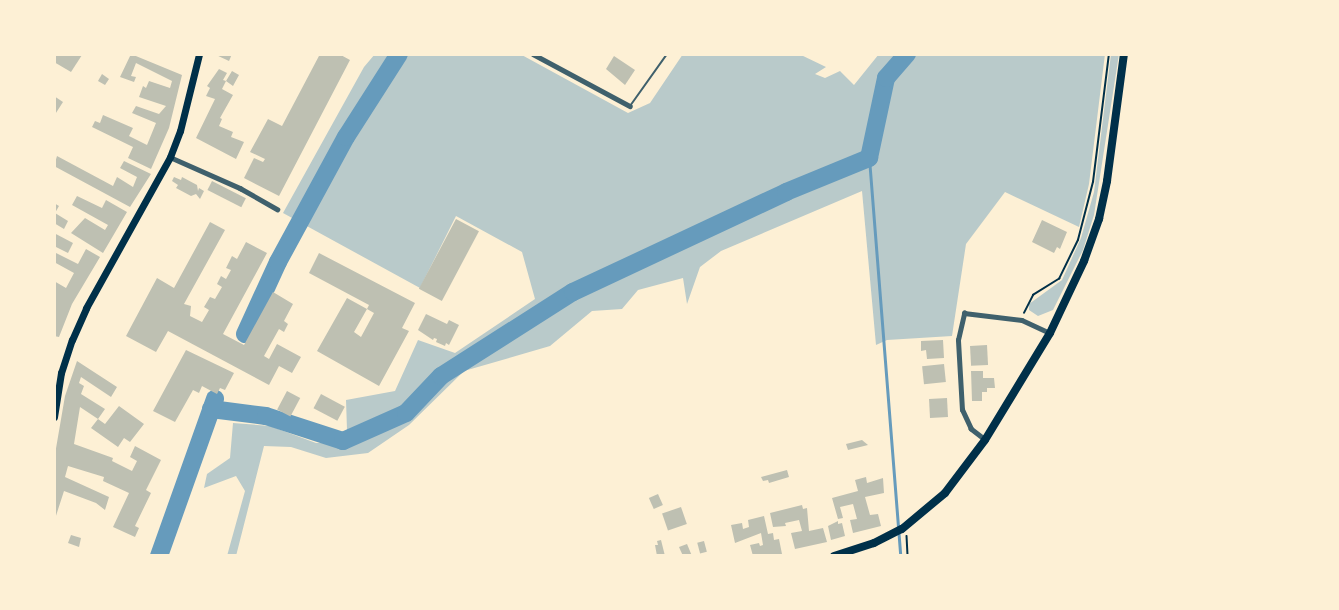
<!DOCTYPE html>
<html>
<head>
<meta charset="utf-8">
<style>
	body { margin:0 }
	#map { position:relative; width:1339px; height:610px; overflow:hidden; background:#fdf0d5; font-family:Cabin,sans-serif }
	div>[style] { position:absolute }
	.green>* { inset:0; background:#b9caca }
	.stream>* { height:3px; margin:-1.5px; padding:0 1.5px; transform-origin:1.5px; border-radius:1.5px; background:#669bbc }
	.river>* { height:18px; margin:-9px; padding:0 9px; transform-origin:9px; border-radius:9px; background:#669bbc }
	.building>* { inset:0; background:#bec0b2; transform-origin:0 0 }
	.path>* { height:1.5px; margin:-0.75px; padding:0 0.75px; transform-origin:0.75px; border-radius:0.75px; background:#003049 }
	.service>* { height:2px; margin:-1px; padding:0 1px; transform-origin:1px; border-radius:1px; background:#3f606c }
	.minor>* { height:4.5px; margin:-2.25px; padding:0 2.25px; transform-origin:2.25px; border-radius:2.25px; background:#3f606c }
	.secondary>* { height:7px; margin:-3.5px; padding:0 3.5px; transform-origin:3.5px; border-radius:3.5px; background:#003049 }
	.primary>* { height:8px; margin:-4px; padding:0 4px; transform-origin:4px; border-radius:4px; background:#003049 }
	span { translate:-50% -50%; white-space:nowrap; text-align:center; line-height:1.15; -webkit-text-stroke:5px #fdf0d5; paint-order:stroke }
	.frame { position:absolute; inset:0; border:56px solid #fdf0d5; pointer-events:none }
</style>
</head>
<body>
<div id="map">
	<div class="green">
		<i style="clip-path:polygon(375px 54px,520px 54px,628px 113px,650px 103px,683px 54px,799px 54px,826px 67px,815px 74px,825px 78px,840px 71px,854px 85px,879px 54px,1105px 54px,1089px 184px,1079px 227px,1005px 192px,966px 244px,952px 336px,887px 340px,876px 345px,862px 191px,721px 251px,700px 267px,687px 304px,683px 278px,638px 290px,622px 309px,592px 311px,550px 346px,464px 371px,409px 425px,368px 453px,326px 458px,291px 447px,264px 446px,236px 556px,227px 556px,245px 491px,236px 476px,204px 488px,207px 474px,230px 458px,233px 423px,270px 426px,316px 443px,352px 443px,347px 430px,346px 400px,395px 391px,418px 340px,455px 353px,535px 299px,522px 252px,456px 216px,420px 288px,283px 213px,364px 67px)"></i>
		<i style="clip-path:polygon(1111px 54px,1119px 54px,1094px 215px,1083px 250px,1053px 310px,1038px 316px,1029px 310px,1029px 304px,1062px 280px,1081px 238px,1094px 192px)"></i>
	</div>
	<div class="stream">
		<i style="left:869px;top:158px;width:399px;rotate:85.5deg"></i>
	</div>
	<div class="river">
		<i style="left:245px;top:334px;width:79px;rotate:-65.4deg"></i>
		<i style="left:278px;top:262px;width:142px;rotate:-61.5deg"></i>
		<i style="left:346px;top:137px;width:98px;rotate:-57.4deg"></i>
		<i style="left:211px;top:409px;width:55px;rotate:7.3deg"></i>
		<i style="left:266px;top:416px;width:81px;rotate:18deg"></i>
		<i style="left:343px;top:441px;width:69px;rotate:-24deg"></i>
		<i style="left:406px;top:413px;width:51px;rotate:-46.6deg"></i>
		<i style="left:441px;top:376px;width:156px;rotate:-32.5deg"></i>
		<i style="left:573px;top:292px;width:235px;rotate:-25.1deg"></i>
		<i style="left:786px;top:192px;width:90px;rotate:-22.3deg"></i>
		<i style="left:869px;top:158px;width:82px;rotate:-78deg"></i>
		<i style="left:886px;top:78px;width:32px;rotate:-49deg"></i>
		<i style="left:159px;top:556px;width:167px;rotate:-70.4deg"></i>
	</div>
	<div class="building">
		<i style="clip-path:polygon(56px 54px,80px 54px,82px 55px,71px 72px,54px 62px)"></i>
		<i style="clip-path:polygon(131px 54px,182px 75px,169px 128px,151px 169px,128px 158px,133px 147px,92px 127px,95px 121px,100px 123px,103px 115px,133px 128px,129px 136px,147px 145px,156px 123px,132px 113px,136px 106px,159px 114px,166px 106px,139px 97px,143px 86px,146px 88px,149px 81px,170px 88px,172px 81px,136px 63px,131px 76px,136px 77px,134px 82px,120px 77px)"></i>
		<i style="clip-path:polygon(214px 54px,232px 54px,229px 61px)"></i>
		<i style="clip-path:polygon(320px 54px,339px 54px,350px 60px,279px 196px,244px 178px,254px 158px,263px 162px,265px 159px,250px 152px,268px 119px,282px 126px)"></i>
		<i style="clip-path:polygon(614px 56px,635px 70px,625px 85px,606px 69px)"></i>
		<i style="clip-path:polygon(219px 69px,227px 73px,223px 80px,226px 81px,232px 71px,239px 75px,233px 86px,226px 81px,222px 89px,233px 95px,220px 118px,222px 119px,219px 126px,233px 132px,231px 137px,244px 142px,236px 159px,196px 138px,215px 99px,206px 96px,210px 88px,207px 86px)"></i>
		<i style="clip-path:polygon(102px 74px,109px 79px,105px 85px,98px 81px)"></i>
		<i style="clip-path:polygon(54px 96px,63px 102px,54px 116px)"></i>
		<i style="clip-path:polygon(57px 156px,113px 186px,117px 177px,133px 187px,137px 177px,120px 168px,124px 161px,151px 174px,130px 207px,54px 166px)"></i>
		<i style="clip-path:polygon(174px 177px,181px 180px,182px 177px,197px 185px,198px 191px,199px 188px,204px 191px,200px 199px,196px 194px,191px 196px,176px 188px,178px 185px,172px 181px)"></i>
		<i style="left:212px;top:181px;width:38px;height:10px;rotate:27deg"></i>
		<i style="clip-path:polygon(77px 196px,102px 208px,106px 200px,127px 212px,103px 253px,71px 233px,85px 218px,105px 230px,108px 225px,72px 205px)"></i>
		<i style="clip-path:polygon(54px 203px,59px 206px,55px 213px,68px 221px,64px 229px,54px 223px)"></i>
		<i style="left:456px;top:219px;width:26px;height:79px;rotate:28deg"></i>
		<i style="clip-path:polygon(1042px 220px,1067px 232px,1060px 249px,1057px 247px,1054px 253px,1032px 242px)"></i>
		<i style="clip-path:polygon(210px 222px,225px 230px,184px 304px,191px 306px,190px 316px,202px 322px,209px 310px,204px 307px,210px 297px,215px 299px,222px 287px,217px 284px,221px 276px,226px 279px,231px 270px,226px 268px,232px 256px,237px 259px,246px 242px,267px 253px,223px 334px,244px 345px,273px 292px,293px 304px,284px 321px,288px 324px,284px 332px,279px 329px,264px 356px,269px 359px,277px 344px,301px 357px,292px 373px,279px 366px,269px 385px,168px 331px,156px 352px,126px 336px,157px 278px,174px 288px)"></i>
		<i style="clip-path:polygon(54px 233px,73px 243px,68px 253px,54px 246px)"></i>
		<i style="clip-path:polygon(86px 249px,100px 257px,72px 304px,59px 337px,54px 336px,54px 281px,66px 288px,74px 273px,54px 262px,54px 252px,78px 264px)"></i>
		<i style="clip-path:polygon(319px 253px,415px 303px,402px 328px,409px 331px,379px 386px,317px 351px,347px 298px,367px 309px,354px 332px,361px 337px,374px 313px,367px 309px,369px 305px,309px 273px)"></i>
		<i style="clip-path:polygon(426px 314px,447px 324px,449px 320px,459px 325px,449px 345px,446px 343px,445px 346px,436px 342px,437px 339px,434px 338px,433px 340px,418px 330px)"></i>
		<i style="clip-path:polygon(943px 340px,944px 358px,927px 359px,926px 350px,921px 351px,921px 341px)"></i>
		<i style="left:987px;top:345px;width:20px;height:17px;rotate:87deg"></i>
		<i style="clip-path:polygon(186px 350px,234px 373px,225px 390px,220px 388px,217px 394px,202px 386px,199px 393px,193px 390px,175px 422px,153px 411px)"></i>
		<i style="clip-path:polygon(77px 361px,117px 387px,111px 397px,81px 377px,79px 383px,84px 386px,81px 394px,105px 409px,98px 419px,80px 407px,74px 444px,113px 458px,112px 461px,132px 471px,137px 461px,130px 457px,135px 446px,161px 460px,146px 490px,151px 493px,135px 526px,139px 528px,135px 537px,113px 527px,129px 493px,103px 481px,104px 477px,68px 466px,65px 477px,109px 497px,105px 510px,96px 503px,64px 491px,54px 522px,54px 460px,65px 396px)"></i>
		<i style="left:944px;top:364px;width:18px;height:22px;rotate:84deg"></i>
		<i style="clip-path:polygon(971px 371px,983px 371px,983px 378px,994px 378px,995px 388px,987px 388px,987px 392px,982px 392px,982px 401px,972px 401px)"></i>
		<i style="left:287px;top:391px;width:15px;height:21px;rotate:28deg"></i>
		<i style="left:321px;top:394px;width:27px;height:16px;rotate:28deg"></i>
		<i style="left:947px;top:398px;width:19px;height:18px;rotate:87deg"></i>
		<i style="clip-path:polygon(119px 406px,144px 424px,130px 442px,124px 438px,118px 447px,91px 428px,98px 419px,105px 424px)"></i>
		<i style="clip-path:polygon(862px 440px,868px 445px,848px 450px,846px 444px)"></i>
		<i style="clip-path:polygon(787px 470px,789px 477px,769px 483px,768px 480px,763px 481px,761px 477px)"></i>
		<i style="clip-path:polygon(866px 477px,867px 483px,883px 478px,884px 493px,865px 497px,870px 515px,878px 514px,881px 526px,853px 533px,850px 520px,857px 519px,853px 504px,840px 507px,843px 518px,838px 519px,832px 498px,858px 491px,855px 480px)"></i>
		<i style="left:658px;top:494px;width:12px;height:10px;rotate:66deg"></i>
		<i style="clip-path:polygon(802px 505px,803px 509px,807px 508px,809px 531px,823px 528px,827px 542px,795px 549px,791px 533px,802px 531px,799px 520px,785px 523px,786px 526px,773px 527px,770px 513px)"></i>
		<i style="left:681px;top:507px;width:18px;height:20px;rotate:71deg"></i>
		<i style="clip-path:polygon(764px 516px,768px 534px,773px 533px,774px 540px,779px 539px,782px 554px,753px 556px,750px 545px,759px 543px,760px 546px,763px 545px,761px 533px,735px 543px,731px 525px,742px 523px,743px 529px,749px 527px,748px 520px)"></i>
		<i style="clip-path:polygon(838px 521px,838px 524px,842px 523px,845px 536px,831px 540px,828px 526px)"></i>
		<i style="clip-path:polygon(71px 535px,81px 538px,79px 547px,68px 543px)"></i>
		<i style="clip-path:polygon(661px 540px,665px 556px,657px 556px,655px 545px,658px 545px,657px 541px)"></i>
		<i style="left:704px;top:541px;width:11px;height:7px;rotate:75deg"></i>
		<i style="clip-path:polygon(687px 544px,692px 556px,683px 556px,679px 547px)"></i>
	</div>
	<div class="path">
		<i style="left:1024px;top:313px;width:20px;rotate:-63deg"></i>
		<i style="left:1033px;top:295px;width:31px;rotate:-32deg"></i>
		<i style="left:1059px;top:279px;width:43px;rotate:-64deg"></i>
		<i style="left:1078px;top:240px;width:60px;rotate:-75.5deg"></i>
		<i style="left:1093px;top:182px;width:129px;rotate:-82.9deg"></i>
		<i style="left:907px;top:536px;width:20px;rotate:87deg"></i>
	</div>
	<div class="service">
		<i style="left:630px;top:106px;width:64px;rotate:-54.6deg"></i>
	</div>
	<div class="minor">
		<i style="left:533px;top:54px;width:110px;rotate:28.2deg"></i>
		<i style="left:170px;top:157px;width:77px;rotate:23.9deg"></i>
		<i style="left:240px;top:188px;width:43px;rotate:29.6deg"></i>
		<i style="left:985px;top:440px;width:18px;rotate:-142deg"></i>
		<i style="left:971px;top:429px;width:21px;rotate:-115deg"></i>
		<i style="left:962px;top:410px;width:70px;rotate:-93.3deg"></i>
		<i style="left:958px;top:340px;width:28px;rotate:-77deg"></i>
		<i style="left:964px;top:313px;width:58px;rotate:6.9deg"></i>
		<i style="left:1022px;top:320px;width:31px;rotate:25deg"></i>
	</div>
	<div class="secondary">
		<i style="left:54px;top:417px;width:45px;rotate:-81deg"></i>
		<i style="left:61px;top:373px;width:35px;rotate:-72deg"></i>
		<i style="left:72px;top:340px;width:35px;rotate:-66deg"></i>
		<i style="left:86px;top:308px;width:173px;rotate:-60.9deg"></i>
		<i style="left:170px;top:157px;width:28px;rotate:-69deg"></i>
		<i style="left:180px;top:131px;width:79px;rotate:-76.1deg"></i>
	</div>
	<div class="primary">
		<i style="left:834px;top:556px;width:42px;rotate:-18deg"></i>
		<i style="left:874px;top:543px;width:31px;rotate:-27deg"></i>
		<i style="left:902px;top:529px;width:56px;rotate:-39.9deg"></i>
		<i style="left:945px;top:493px;width:66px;rotate:-53deg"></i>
		<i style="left:985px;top:440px;width:125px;rotate:-58.7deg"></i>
		<i style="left:1050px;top:333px;width:80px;rotate:-64.7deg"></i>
		<i style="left:1084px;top:261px;width:45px;rotate:-70.3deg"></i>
		<i style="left:1099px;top:219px;width:39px;rotate:-78deg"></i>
		<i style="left:1107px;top:181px;width:128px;rotate:-82.4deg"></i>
	</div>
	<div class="frame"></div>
</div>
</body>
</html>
